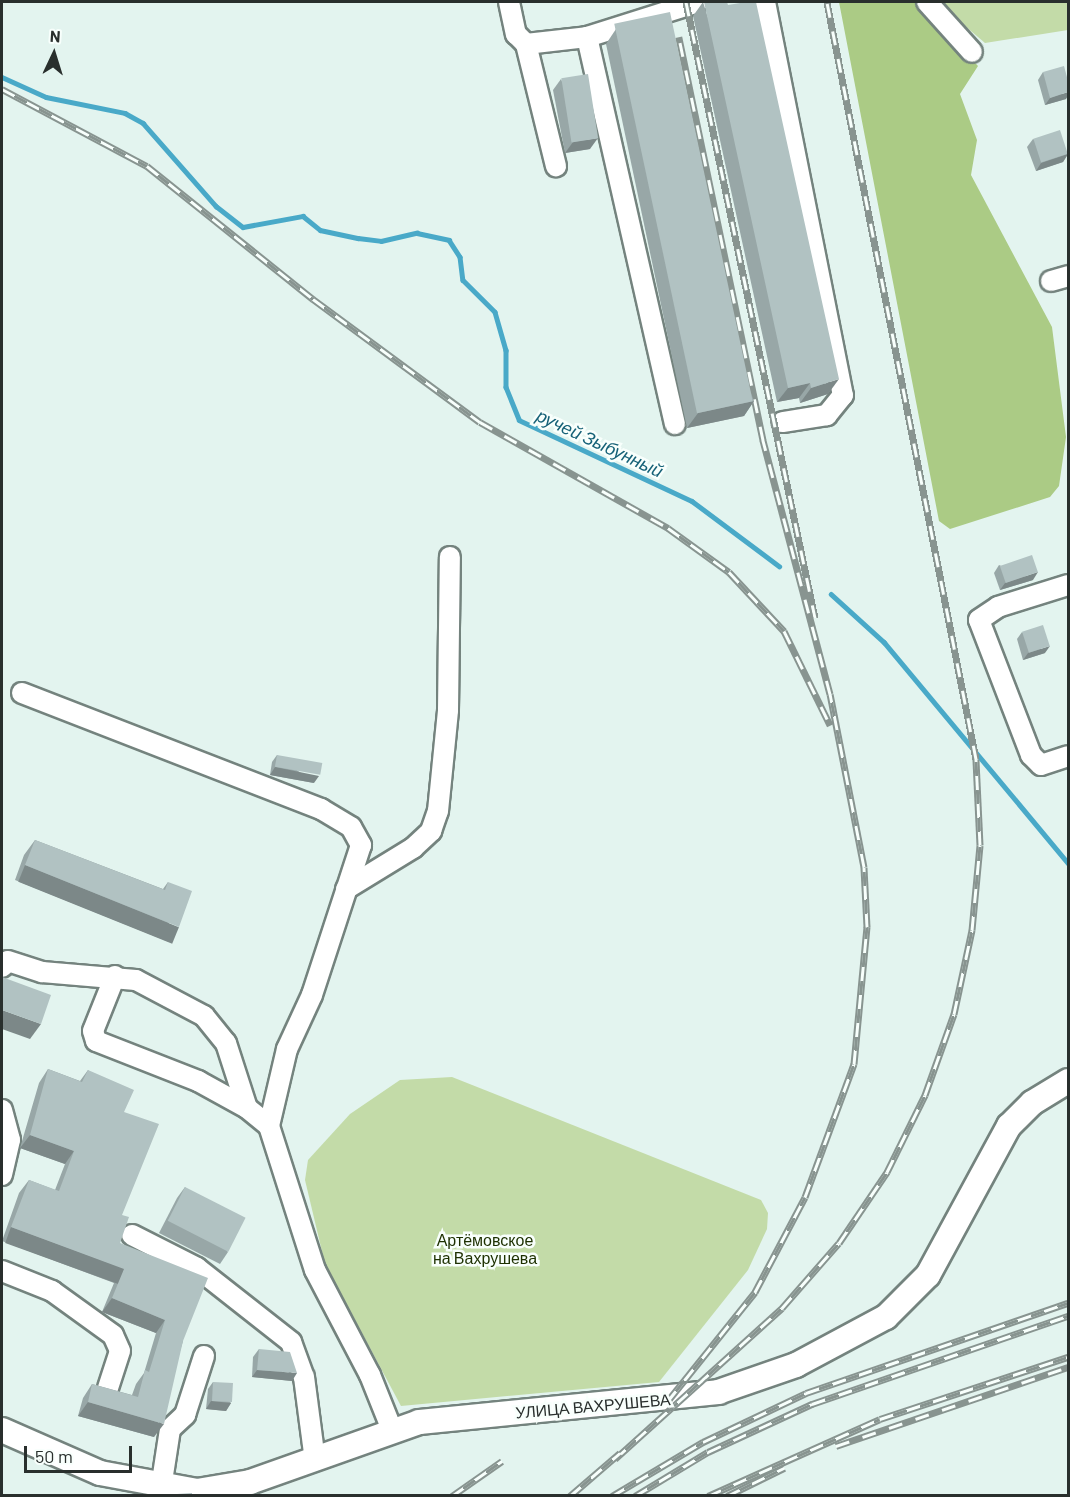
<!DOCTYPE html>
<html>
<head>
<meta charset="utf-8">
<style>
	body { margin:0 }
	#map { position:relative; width:1070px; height:1497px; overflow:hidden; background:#e3f4ef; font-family:Barlow,sans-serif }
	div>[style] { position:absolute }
	.green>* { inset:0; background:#c3dba8 }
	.forest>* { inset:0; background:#abcb85 }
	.stream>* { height:4.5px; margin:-2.25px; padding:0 2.25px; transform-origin:2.25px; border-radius:2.25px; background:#49a9c8 }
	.roads { filter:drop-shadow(2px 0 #74837e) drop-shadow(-2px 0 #74837e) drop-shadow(0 2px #74837e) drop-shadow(0 -2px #74837e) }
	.minor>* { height:20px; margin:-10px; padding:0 10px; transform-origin:10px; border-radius:10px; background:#fff }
	.major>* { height:24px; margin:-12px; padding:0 12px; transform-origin:12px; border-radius:12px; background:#fff }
	.rail>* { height:7px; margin-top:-3.5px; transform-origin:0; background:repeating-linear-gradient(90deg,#f8fffc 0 14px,#889490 0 28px); box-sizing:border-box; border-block:2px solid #889490 }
	.wall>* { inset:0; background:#98a7a7 }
	.shaded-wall>* { inset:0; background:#7c8888; transform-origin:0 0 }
	.building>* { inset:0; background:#b1c2c2; transform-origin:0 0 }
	span { translate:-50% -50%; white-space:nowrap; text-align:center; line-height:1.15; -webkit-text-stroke:5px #f8fffc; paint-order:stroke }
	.park-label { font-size:16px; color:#1d3000 }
	.street-label { font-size:16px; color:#292f2d }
	.water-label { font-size:18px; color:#156177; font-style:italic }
	.frame { position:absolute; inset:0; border:3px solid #292f2d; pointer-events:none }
	.north { position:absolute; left:24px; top:24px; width:60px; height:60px; -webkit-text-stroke:4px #f8fffc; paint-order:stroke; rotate:4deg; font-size:16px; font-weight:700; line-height:24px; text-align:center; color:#292f2d }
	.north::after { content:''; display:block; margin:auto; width:21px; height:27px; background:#292f2d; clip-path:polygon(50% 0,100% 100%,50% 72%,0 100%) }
	.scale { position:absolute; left:24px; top:1446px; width:108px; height:27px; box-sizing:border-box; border:3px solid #292f2d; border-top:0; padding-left:8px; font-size:18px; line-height:21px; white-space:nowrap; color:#292f2d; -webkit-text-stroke:4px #f8fffc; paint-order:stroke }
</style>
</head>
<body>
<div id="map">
	<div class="green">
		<i style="clip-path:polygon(937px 2px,1068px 2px,1068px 30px,985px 43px)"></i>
		<i style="clip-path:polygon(452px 1077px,761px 1200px,768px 1213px,767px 1229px,748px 1270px,659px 1382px,401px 1406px,325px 1264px,305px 1180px,308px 1160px,350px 1114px,400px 1080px)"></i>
	</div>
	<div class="forest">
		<i style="clip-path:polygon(839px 2px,917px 2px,978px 66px,960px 94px,977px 140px,971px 175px,1052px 327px,1066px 437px,1059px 486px,1050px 497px,950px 529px,939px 521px)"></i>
	</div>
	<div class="stream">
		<i style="left:2px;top:77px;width:48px;rotate:24.4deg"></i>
		<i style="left:46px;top:97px;width:81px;rotate:11.4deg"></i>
		<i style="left:125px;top:113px;width:21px;rotate:29deg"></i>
		<i style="left:143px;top:123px;width:111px;rotate:48.7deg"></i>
		<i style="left:216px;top:206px;width:34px;rotate:38deg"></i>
		<i style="left:243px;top:227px;width:61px;rotate:-10.4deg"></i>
		<i style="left:303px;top:216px;width:22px;rotate:39deg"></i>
		<i style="left:320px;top:230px;width:39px;rotate:12deg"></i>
		<i style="left:358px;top:238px;width:23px;rotate:7deg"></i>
		<i style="left:381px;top:241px;width:37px;rotate:-13deg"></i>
		<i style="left:417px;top:233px;width:33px;rotate:12deg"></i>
		<i style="left:449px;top:240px;width:20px;rotate:57deg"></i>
		<i style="left:460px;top:257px;width:23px;rotate:83deg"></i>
		<i style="left:463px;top:280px;width:45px;rotate:45deg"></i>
		<i style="left:495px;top:312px;width:40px;rotate:74deg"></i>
		<i style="left:506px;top:350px;width:37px;rotate:90deg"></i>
		<i style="left:506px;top:387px;width:35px;rotate:68deg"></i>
		<i style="left:519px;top:420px;width:191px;rotate:25.1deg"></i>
		<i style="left:692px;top:501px;width:109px;rotate:36.8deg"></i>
		<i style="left:831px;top:594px;width:72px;rotate:42.2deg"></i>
		<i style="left:884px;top:642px;width:288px;rotate:50.2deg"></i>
	</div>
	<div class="roads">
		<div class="minor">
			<i style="left:509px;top:2px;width:33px;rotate:78deg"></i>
			<i style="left:516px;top:34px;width:14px;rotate:45deg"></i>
			<i style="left:526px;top:44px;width:126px;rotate:76.2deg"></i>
			<i style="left:765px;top:2px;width:401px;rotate:78.8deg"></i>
			<i style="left:843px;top:395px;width:26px;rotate:129deg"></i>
			<i style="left:827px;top:415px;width:45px;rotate:171deg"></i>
			<i style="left:927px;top:2px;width:67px;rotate:48deg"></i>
			<i style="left:587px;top:37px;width:397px;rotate:77.2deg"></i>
			<i style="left:526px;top:44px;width:61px;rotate:-6.5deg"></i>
			<i style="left:587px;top:37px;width:116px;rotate:-17.5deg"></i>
			<i style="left:1051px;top:281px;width:18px;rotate:-16deg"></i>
			<i style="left:1068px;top:585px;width:73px;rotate:162.6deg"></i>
			<i style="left:998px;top:607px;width:23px;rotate:146deg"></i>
			<i style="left:979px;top:620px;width:145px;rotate:68.9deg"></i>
			<i style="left:1031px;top:755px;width:14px;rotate:45deg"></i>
			<i style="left:1041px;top:765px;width:28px;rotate:-18deg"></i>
			<i style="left:22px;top:693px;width:321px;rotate:21.2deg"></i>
			<i style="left:321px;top:809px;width:35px;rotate:31deg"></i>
			<i style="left:351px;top:827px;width:21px;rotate:61deg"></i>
			<i style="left:361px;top:845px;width:158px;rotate:108.1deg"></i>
			<i style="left:312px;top:995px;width:60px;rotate:114.8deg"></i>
			<i style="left:287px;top:1049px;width:79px;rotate:103.2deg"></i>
			<i style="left:346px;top:889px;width:79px;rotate:-31.5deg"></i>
			<i style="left:413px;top:848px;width:25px;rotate:-43deg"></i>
			<i style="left:431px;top:831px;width:21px;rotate:-71deg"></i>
			<i style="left:438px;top:811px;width:101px;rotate:-84.3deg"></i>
			<i style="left:448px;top:710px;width:153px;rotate:-89.3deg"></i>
			<i style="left:2px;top:967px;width:8px;rotate:-45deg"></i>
			<i style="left:8px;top:961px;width:36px;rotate:18deg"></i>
			<i style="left:42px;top:972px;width:94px;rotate:4.9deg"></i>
			<i style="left:136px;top:980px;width:77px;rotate:27.9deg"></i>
			<i style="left:204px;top:1016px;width:35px;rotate:51deg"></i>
			<i style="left:226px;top:1043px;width:68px;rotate:72.1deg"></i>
			<i style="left:247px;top:1108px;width:28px;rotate:39deg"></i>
			<i style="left:269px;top:1126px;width:151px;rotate:72.3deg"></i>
			<i style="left:315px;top:1270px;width:119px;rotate:62.4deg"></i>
			<i style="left:370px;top:1375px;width:59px;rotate:68.2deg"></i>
			<i style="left:115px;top:976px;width:59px;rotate:111.8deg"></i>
			<i style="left:93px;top:1031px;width:10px;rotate:73deg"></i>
			<i style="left:96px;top:1041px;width:110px;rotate:21.4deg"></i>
			<i style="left:198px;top:1081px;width:56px;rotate:28.9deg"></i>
			<i style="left:2px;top:1110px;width:31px;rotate:75deg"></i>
			<i style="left:10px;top:1140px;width:36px;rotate:103deg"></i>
			<i style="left:132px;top:1235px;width:73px;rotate:26.9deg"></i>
			<i style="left:197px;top:1268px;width:120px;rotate:38.2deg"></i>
			<i style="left:291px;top:1342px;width:37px;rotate:70deg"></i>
			<i style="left:304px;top:1377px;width:84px;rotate:82.5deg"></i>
			<i style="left:2px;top:1271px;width:54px;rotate:21.8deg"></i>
			<i style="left:52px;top:1291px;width:75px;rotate:35.8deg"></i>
			<i style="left:113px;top:1335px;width:17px;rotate:66deg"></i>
			<i style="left:120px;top:1351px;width:39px;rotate:108deg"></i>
			<i style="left:161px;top:1488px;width:60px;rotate:-81.3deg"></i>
			<i style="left:170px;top:1429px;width:21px;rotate:-43deg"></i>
			<i style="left:185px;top:1415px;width:62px;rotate:-72.1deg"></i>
		</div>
		<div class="major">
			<i style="left:2px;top:1430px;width:107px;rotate:23.7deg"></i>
			<i style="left:100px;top:1473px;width:99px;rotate:10.5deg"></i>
			<i style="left:197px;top:1491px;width:54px;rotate:-9.6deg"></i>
			<i style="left:250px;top:1482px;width:179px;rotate:-19.5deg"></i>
			<i style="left:419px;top:1422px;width:301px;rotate:-5.7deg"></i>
			<i style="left:718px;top:1392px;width:83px;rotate:-19.1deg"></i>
			<i style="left:796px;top:1365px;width:102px;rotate:-28.1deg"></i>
			<i style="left:886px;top:1317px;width:59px;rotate:-45deg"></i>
			<i style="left:928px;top:1275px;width:170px;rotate:-61.5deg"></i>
			<i style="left:1009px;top:1126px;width:33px;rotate:-45deg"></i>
			<i style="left:1032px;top:1103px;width:42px;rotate:-31.4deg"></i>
		</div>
	</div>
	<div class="rail">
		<i style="left:686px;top:2px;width:629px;rotate:78.17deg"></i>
		<i style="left:2px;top:89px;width:164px;rotate:28deg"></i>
		<i style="left:147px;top:166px;width:213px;rotate:38.7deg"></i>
		<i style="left:313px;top:299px;width:207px;rotate:36.4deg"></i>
		<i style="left:480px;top:422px;width:216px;rotate:29.4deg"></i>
		<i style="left:668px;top:528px;width:75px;rotate:35.8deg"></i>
		<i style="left:729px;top:572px;width:81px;rotate:47deg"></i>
		<i style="left:784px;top:631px;width:105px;rotate:63.9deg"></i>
		<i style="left:667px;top:1402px;width:141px;rotate:-51.3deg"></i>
		<i style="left:755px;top:1292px;width:107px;rotate:-62.2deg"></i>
		<i style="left:805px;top:1197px;width:142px;rotate:-69.8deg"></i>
		<i style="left:854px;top:1064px;width:138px;rotate:-84.6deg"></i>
		<i style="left:867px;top:927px;width:60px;rotate:-92.9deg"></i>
		<i style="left:864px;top:867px;width:176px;rotate:-101.1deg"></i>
		<i style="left:830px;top:694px;width:263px;rotate:-104.8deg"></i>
		<i style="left:763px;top:440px;width:412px;rotate:-101.8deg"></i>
		<i style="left:836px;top:1446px;width:245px;rotate:-18.8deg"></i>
		<i style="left:615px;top:1459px;width:225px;rotate:-42.1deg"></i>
		<i style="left:782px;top:1308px;width:86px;rotate:-48.8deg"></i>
		<i style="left:839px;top:1243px;width:86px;rotate:-55.9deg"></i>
		<i style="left:887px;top:1172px;width:86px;rotate:-63.7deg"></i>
		<i style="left:925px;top:1095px;width:86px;rotate:-70.3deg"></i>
		<i style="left:954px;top:1014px;width:86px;rotate:-77.9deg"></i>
		<i style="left:972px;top:930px;width:85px;rotate:-84.6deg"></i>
		<i style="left:980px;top:845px;width:86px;rotate:-92.7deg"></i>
		<i style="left:976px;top:759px;width:772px;rotate:-101.14deg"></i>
		<i style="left:452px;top:1496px;width:61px;rotate:-35deg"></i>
		<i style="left:570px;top:1496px;width:66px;rotate:-40.7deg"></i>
		<i style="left:612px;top:1496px;width:106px;rotate:-30.7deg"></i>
		<i style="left:703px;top:1442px;width:114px;rotate:-25.4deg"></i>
		<i style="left:806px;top:1393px;width:277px;rotate:-19deg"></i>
		<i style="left:635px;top:1496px;width:85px;rotate:-31.1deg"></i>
		<i style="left:708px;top:1452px;width:115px;rotate:-24.8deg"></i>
		<i style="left:812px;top:1404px;width:271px;rotate:-19deg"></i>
		<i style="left:708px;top:1496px;width:188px;rotate:-24.1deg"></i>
		<i style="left:880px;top:1419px;width:198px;rotate:-18.3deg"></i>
		<i style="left:727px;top:1496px;width:64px;rotate:-26.2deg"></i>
	</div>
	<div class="wall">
		<i style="clip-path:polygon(703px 2px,828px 394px,800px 403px,799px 398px,777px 402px,693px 16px)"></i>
		<i style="clip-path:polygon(616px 29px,754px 401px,744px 416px,687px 428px,606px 44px)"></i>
		<i style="clip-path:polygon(1043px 72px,1066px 99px,1045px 105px,1038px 80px)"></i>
		<i style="clip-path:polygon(561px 79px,590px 149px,565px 153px,553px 90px)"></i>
		<i style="clip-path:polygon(1033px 139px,1068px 154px,1063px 162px,1036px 171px,1027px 147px)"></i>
		<i style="clip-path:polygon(999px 565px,1033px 580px,1000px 590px,994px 573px)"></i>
		<i style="clip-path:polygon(1022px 632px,1045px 653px,1023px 660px,1017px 639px)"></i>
		<i style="clip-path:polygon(277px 755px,314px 783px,270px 775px,272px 762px)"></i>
		<i style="clip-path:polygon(35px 840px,163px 889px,168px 882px,169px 942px,15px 880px,24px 855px)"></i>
		<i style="clip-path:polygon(48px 1069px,80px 1081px,88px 1070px,124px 1112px,122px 1215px,120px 1243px,183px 1341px,154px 1437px,78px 1416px,83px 1398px,92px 1384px,132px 1395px,136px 1384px,144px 1373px,156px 1333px,102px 1312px,114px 1283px,2px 1241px,19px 1193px,29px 1180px,55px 1190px,65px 1164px,20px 1148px,39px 1083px)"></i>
		<i style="clip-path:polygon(185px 1187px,228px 1252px,220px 1264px,159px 1233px,177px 1198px)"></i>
		<i style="clip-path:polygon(259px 1349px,292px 1381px,252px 1377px,253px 1357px)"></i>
		<i style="clip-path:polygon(213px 1382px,231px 1403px,226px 1411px,206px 1409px,208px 1389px)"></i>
	</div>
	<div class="shaded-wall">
		<i style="clip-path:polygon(1068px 92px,1068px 96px,1066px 99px,1045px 105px,1050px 98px)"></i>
		<i style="clip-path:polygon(598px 138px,590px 149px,565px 153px,573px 142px)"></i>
		<i style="clip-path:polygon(1068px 154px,1063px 162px,1036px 171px,1041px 163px)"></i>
		<i style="clip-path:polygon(839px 379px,828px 394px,800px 403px,811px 388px)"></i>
		<i style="clip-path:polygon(810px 383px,799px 398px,777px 402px,788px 388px)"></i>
		<i style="clip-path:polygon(754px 401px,744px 416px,687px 428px,698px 413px)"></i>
		<i style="clip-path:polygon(1038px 572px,1033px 580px,1000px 590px,1005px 583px)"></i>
		<i style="clip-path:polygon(1050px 646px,1045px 653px,1023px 660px,1028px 653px)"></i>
		<i style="clip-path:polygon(275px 767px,319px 776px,314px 783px,270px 775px)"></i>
		<i style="left:25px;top:865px;width:166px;height:18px;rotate:22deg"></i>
		<i style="clip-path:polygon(2px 1010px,41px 1024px,30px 1039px,2px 1029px)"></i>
		<i style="clip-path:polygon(30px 1135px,74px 1151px,65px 1164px,20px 1148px)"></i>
		<i style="left:11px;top:1227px;width:121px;height:17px;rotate:20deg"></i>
		<i style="clip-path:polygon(112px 1298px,165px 1320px,156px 1333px,102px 1312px)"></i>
		<i style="clip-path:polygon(257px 1370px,297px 1373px,292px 1381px,252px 1377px)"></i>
		<i style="clip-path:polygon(211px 1401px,231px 1403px,226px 1411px,206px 1409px)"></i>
		<i style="clip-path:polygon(88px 1402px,164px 1424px,154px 1437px,78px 1416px)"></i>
	</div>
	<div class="building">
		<i style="clip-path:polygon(704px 2px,727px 2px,728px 5px,746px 2px,756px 2px,839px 379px,811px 388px,810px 383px,788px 388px)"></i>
		<i style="left:670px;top:12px;width:398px;height:57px;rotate:78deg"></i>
		<i style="clip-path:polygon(1064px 66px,1068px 81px,1068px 92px,1050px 98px,1043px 72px)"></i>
		<i style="left:588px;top:74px;width:65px;height:27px;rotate:81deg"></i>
		<i style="left:1060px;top:130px;width:25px;height:28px;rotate:72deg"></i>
		<i style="left:1032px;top:555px;width:18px;height:34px;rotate:71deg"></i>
		<i style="left:1043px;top:625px;width:22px;height:22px;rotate:72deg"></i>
		<i style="left:277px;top:755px;width:46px;height:12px;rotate:10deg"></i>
		<i style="clip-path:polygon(35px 840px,165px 890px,168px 882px,192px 891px,179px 927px,25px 865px)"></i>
		<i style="clip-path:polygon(2px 977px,51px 995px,41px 1024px,2px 1010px)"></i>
		<i style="clip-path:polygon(48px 1069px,82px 1082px,88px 1070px,134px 1090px,124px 1112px,159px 1124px,122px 1215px,129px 1217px,120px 1243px,208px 1278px,183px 1341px,164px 1424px,88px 1402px,92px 1384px,138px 1397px,145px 1370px,149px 1372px,165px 1320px,112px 1298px,124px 1269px,11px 1227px,29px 1180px,59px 1191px,74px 1151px,30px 1135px)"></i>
		<i style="left:185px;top:1187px;width:68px;height:38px;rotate:27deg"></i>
		<i style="clip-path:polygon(259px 1349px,290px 1352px,297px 1373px,257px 1370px)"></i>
		<i style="left:213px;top:1382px;width:20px;height:19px;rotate:3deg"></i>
		<i style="clip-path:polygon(192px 1493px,192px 1496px,177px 1496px,177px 1494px)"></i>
	</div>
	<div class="park-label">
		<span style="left:485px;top:1249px">Артёмовское<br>на Вахрушева</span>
	</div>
	<div class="street-label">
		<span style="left:593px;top:1406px;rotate:-5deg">УЛИЦА ВАХРУШЕВА</span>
	</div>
	<div class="water-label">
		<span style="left:600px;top:443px;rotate:25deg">ручей Зыбунный</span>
	</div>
	<div class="frame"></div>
	<div class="north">N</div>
	<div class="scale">50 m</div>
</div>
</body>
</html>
